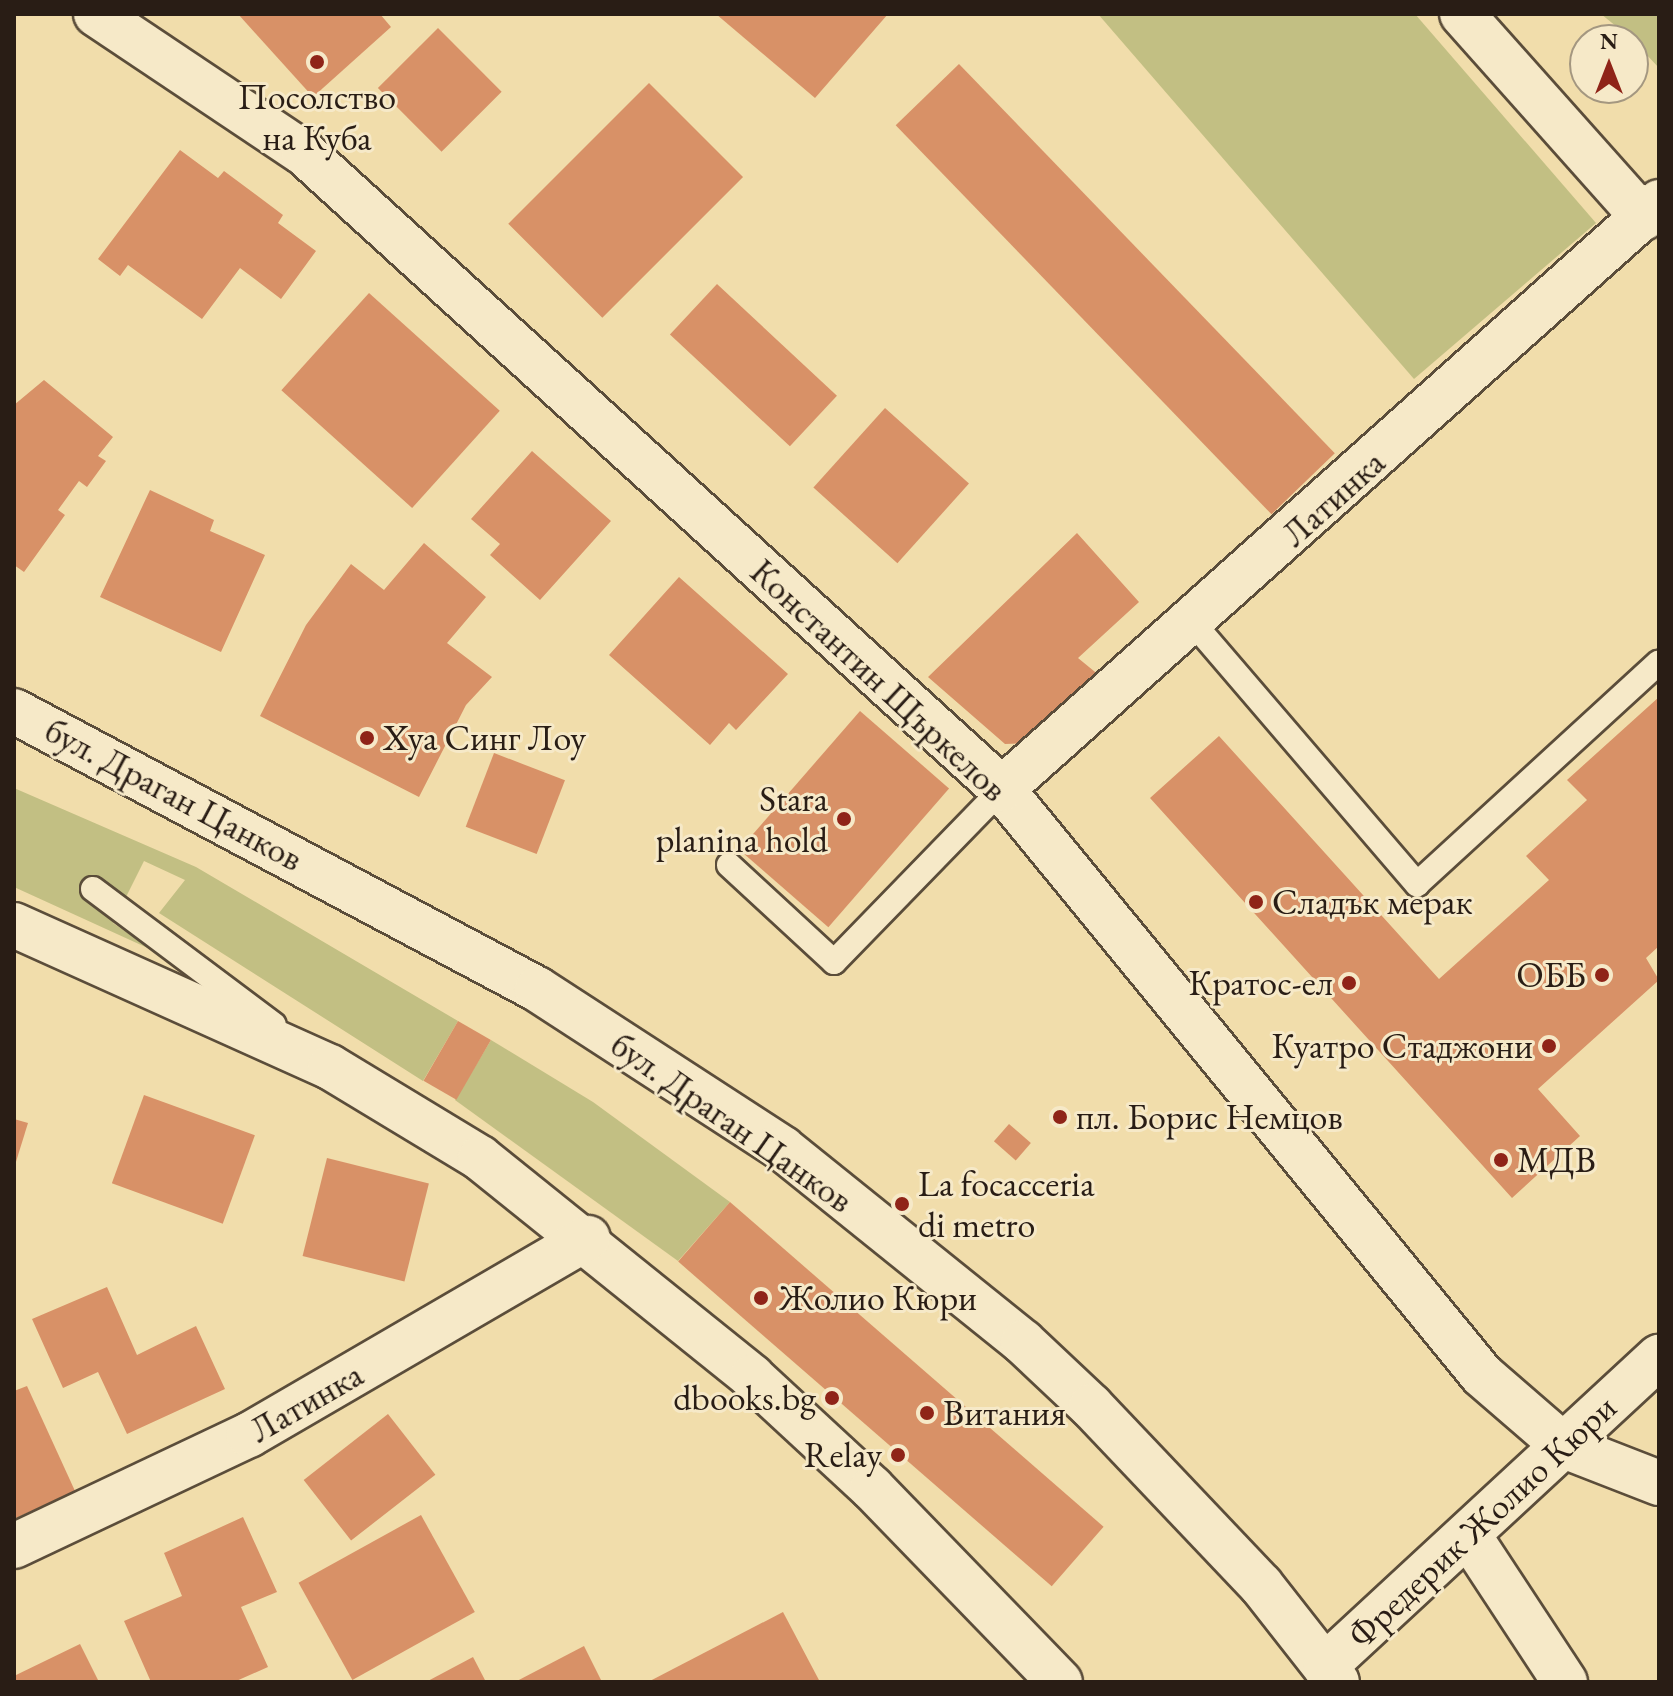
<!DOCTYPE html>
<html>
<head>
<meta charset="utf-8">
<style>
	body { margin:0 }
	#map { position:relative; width:1673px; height:1696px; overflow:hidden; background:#f1ddab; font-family:"EB Garamond",serif }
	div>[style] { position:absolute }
	.green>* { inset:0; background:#c2bf83 }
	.building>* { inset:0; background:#d89167; transform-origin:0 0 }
	.roads { filter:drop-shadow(2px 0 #5b4d3a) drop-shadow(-2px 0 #5b4d3a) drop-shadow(0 2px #5b4d3a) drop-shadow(0 -2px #5b4d3a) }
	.lane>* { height:24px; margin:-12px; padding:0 12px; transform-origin:12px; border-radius:12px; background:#f6e9c8 }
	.street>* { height:44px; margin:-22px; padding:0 22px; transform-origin:22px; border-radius:22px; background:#f6e9c8 }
	.secondary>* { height:44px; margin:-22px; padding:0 22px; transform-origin:22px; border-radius:22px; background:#f6e9c8 }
	.dots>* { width:22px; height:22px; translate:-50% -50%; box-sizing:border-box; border:4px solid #f6e9c8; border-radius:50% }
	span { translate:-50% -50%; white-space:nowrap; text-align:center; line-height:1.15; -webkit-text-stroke:6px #f6e9c8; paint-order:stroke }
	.poi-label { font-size:36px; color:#291d15 }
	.left { translate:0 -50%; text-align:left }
	.right { translate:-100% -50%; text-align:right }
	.street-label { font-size:36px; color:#291d15 }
	.frame { position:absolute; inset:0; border:16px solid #291d15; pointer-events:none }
	.north { position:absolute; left:1569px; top:24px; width:80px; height:80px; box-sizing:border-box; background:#f6e9c8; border:2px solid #a49780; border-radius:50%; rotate:0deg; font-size:22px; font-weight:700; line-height:32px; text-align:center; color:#291d15 }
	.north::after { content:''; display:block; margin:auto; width:28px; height:36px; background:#8f2418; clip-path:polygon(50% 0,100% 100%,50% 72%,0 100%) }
</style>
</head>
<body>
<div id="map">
	<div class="green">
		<i style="clip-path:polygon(1098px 14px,1415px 14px,1596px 223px,1414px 379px)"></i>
		<i style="clip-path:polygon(1601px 14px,1659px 14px,1659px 68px,1633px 40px)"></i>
		<i style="clip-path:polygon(14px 788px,196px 867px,458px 1021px,423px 1081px,159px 913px,185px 880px,144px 861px,113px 923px,152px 950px,14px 887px)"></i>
		<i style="clip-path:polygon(491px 1040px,593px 1102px,730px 1202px,678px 1261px,455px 1100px)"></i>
	</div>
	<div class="building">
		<i style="clip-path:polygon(238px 14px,380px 14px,391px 27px,313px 97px)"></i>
		<i style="clip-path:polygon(716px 14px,888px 14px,815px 98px)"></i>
		<i style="left:438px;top:28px;width:90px;height:85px;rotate:45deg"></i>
		<i style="left:959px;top:64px;width:541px;height:88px;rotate:46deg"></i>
		<i style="left:649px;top:83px;width:133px;height:199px;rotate:45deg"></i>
		<i style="clip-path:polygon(180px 150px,218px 178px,224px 171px,283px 215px,278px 223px,316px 251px,281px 299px,240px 268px,202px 319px,128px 265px,120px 276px,98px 259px)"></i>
		<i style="left:717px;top:284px;width:164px;height:69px;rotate:43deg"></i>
		<i style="left:369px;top:293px;width:176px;height:131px;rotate:42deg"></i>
		<i style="clip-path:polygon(44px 380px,113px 437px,98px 456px,106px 461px,87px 487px,79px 481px,58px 510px,65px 515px,24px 572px,14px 565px,14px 405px)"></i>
		<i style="left:885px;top:408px;width:113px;height:107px;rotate:42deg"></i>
		<i style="clip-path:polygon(532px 451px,611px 521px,540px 600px,490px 555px,500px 544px,471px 519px)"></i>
		<i style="clip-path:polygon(150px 490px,214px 520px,210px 531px,265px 555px,221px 652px,100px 597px)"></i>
		<i style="clip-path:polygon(1077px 533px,1139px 602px,1078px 658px,1100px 676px,1039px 743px,1005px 744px,928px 677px)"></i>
		<i style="clip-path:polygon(424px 543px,486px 597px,447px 643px,492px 677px,466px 705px,419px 797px,260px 716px,306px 625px,351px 564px,384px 590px)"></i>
		<i style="clip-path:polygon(679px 577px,788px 674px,736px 730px,729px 723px,710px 745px,609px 655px)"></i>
		<i style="clip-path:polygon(1659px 697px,1659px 946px,1646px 958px,1659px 980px,1538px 1089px,1580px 1136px,1512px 1198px,1150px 798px,1219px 736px,1439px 979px,1549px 880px,1526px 856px,1587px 800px,1567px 780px)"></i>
		<i style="left:860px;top:711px;width:118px;height:184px;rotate:41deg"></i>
		<i style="left:494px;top:753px;width:76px;height:79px;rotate:21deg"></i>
		<i style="left:458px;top:1021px;width:38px;height:69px;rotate:30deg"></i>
		<i style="left:144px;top:1095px;width:118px;height:94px;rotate:20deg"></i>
		<i style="clip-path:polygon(14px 1119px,28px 1123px,15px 1165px,14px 1165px)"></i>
		<i style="left:1009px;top:1124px;width:29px;height:23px;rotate:41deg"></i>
		<i style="left:327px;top:1158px;width:105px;height:101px;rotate:14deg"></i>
		<i style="left:730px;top:1202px;width:495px;height:79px;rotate:41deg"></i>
		<i style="clip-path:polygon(107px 1287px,137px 1355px,196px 1326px,225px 1389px,127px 1434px,98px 1372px,63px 1388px,32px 1319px)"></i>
		<i style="clip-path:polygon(27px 1386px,75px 1491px,14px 1519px,14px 1391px)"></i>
		<i style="left:388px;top:1414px;width:77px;height:107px;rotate:52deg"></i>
		<i style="left:421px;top:1515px;width:111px;height:140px;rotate:61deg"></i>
		<i style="clip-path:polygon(243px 1517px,277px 1592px,241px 1607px,268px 1667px,234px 1682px,151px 1682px,124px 1621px,182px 1596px,164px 1553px)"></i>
		<i style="clip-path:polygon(783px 1612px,820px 1682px,648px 1682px)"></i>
		<i style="clip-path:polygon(80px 1644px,99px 1682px,14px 1682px,14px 1676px)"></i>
		<i style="clip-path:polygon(584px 1646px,602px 1682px,515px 1682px)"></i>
		<i style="clip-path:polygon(473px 1657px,486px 1682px,426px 1682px)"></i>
	</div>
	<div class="roads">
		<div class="lane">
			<i style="left:1194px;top:624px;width:343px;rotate:49.4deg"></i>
			<i style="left:1417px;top:884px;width:328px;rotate:-42.5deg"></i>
			<i style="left:729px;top:865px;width:143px;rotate:42.7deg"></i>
			<i style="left:834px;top:962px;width:241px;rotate:-45.8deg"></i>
			<i style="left:93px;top:889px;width:226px;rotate:36.9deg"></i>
		</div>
		<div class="street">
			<i style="left:96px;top:14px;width:250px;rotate:33.8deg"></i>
			<i style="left:304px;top:153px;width:944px;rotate:42.34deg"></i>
			<i style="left:1002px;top:789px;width:757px;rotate:50.68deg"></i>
			<i style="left:1482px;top:1375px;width:108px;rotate:40.9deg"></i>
			<i style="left:1564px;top:1446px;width:102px;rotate:21.3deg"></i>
			<i style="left:1462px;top:14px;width:273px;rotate:48.3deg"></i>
			<i style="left:1002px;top:789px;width:881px;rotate:-41.78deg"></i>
			<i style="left:14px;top:925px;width:346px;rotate:24.2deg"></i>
			<i style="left:330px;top:1067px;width:175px;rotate:31.2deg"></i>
			<i style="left:480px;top:1158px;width:349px;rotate:38.8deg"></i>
			<i style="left:752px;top:1377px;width:163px;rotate:42.8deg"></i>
			<i style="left:872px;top:1488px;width:270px;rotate:45.9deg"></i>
			<i style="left:1469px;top:1536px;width:175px;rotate:56.7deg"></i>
			<i style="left:14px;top:1546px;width:260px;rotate:-25.3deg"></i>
			<i style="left:249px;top:1435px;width:392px;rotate:-30.2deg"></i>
		</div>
		<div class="secondary">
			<i style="left:14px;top:711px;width:592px;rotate:27.99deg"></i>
			<i style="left:537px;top:989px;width:293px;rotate:33deg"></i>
			<i style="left:783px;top:1149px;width:308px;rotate:38.8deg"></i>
			<i style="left:1023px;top:1342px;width:93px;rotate:43.3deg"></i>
			<i style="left:1091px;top:1406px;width:247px;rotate:46.5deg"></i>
			<i style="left:1261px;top:1585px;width:123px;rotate:51.9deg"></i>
			<i style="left:1325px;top:1666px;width:455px;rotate:-42.8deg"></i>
		</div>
	</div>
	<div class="dots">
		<i style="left:317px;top:62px;background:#8f2418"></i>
		<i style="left:367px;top:738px;background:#8f2418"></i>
		<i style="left:844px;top:819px;background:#8f2418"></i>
		<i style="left:1256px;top:902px;background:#8f2418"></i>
		<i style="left:1602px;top:975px;background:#8f2418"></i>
		<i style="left:1349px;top:983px;background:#8f2418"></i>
		<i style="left:1549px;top:1046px;background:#8f2418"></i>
		<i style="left:1060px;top:1117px;background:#8f2418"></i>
		<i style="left:1501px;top:1160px;background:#8f2418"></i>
		<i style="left:902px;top:1204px;background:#8f2418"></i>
		<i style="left:761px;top:1298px;background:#8f2418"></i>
		<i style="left:832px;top:1398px;background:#8f2418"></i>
		<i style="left:927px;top:1413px;background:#8f2418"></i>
		<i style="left:898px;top:1455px;background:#8f2418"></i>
	</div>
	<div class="poi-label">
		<span style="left:317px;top:117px">Посолство<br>на Куба</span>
		<span class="left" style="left:383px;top:738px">Хуа Синг Лоу</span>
		<span class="right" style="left:828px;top:819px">Stara<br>planina hold</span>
		<span class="left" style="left:1272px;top:902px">Сладък мерак</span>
		<span class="right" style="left:1586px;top:975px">ОББ</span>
		<span class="right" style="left:1333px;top:983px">Кратос-ел</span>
		<span class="right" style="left:1533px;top:1046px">Куатро Стаджони</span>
		<span class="left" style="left:1076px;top:1117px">пл. Борис Немцов</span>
		<span class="left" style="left:1517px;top:1160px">МДВ</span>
		<span class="left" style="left:918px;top:1204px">La focacceria<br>di metro</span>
		<span class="left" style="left:779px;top:1298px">Жолио Кюри</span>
		<span class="right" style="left:816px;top:1398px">dbooks.bg</span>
		<span class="left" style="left:943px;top:1413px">Витания</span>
		<span class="right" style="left:882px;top:1455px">Relay</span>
	</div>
	<div class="street-label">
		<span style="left:1333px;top:498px;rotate:-42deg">Латинка</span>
		<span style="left:879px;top:680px;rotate:43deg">Константин Щъркелов</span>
		<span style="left:174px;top:794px;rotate:28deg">бул. Драган Цанков</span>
		<span style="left:732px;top:1122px;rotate:35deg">бул. Драган Цанков</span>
		<span style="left:306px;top:1402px;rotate:-30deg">Латинка</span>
		<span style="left:1482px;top:1521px;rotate:-43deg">Фредерик Жолио Кюри</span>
	</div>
	<div class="frame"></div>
	<div class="north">N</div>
</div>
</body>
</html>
